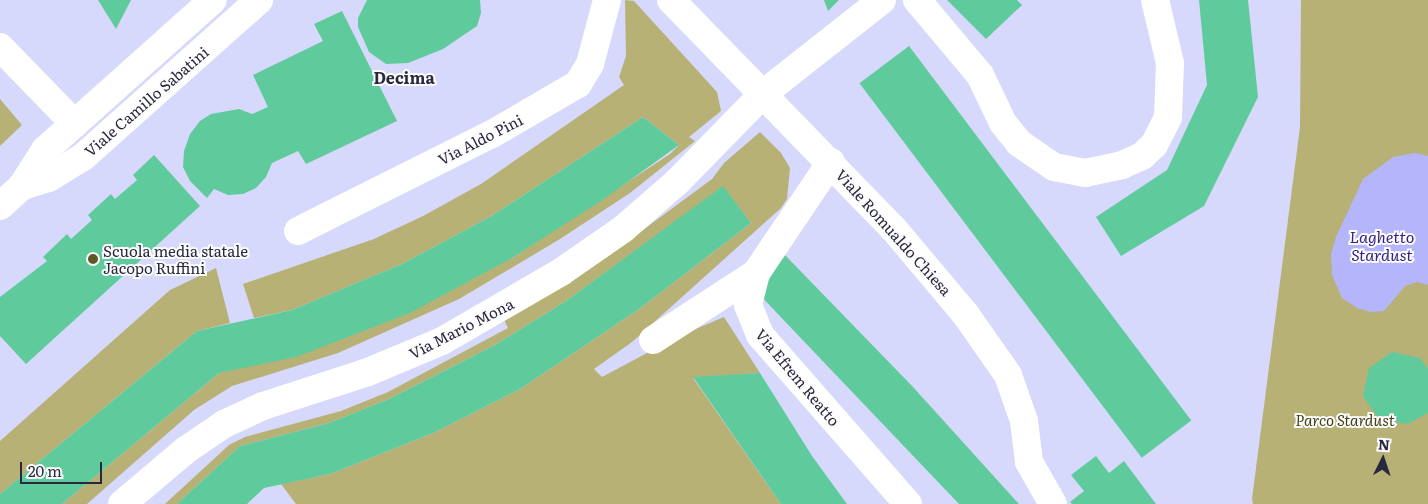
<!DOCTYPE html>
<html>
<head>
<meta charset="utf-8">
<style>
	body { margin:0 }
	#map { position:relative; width:1428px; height:504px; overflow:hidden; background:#d6d8fc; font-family:Literata,serif }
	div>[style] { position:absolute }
	.green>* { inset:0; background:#b7b175 }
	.water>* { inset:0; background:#b4b5fa }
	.building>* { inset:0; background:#5fcb9d; transform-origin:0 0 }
	.minor>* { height:28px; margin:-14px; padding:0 14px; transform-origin:14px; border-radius:14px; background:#fff }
	.dots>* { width:14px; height:14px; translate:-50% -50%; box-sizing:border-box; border:2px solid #fcfcfc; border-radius:50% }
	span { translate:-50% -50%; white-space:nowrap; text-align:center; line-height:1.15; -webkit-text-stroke:4px #fcfcfc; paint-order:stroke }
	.street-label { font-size:15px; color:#28283f }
	.poi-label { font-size:15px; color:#28283f }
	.left { translate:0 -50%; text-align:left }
	.park-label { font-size:15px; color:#454117; font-style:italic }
	.neighbourhood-label { font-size:16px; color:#28283f; font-weight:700 }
	.water-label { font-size:16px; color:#352483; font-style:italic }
	.north { position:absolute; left:1358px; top:434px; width:50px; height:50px; -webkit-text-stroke:4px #fcfcfc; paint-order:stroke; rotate:4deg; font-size:14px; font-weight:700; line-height:20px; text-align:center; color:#28283f }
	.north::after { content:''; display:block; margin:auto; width:18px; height:22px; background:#28283f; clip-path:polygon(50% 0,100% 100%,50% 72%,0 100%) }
	.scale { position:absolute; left:20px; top:462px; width:82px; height:22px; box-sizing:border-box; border:2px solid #28283f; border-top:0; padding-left:6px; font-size:15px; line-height:18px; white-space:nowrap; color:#28283f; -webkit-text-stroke:4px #fcfcfc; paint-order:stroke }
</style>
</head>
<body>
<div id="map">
	<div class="green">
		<i style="clip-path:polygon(625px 0,634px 1px,717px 92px,721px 111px,689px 137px,695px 141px,630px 193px,560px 239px,459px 299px,338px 353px,232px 386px,194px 410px,87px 504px,62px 504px,219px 373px,512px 258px,670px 154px,679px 145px,643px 117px,490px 217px,402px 264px,292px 310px,254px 318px,243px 284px,374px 239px,423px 216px,481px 184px,624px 85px,619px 77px,626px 56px)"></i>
		<i style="clip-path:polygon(1301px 0,1428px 0,1428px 504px,1253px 504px,1252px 499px,1300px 127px)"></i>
		<i style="clip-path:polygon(0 99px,22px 125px,0 146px)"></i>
		<i style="clip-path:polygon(760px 132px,781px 153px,790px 168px,787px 199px,781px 208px,632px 342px,594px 369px,602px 377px,679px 336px,724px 317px,760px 373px,693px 378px,781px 504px,296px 504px,281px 484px,330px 474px,433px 433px,520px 389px,639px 309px,751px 223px,723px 187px,566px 301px,495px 345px,389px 399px,329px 423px,240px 446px,177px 504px,165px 504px,229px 445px,245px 437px,341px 411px,388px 392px,508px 328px,504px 320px,620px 247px,712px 179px,724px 163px)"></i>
		<i style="clip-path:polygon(216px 268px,230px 323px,197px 331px,0 494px,0 441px,170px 290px)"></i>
	</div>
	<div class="water">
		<i style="clip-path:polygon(1415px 153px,1428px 156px,1428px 285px,1417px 282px,1405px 286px,1384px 311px,1371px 312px,1357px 308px,1342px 298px,1332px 275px,1331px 254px,1336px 237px,1363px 179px,1393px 157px)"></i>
	</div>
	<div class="building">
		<i style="clip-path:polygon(98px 0,131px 0,116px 29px)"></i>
		<i style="clip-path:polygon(367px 0,480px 0,481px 13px,477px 26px,443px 49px,408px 63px,386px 64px,369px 52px,358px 27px,358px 18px)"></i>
		<i style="clip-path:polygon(824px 0,839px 0,828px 11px)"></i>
		<i style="clip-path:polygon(947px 0,1017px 0,1022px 5px,986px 39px)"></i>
		<i style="clip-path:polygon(1199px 0,1248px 0,1258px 97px,1204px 206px,1121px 256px,1096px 217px,1167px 170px,1207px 85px)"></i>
		<i style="clip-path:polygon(342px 11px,397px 121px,306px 164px,298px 151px,272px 163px,266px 177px,256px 188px,243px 194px,228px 195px,214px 189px,207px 198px,190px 181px,183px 167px,184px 151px,190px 134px,200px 121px,211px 114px,239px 109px,252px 114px,268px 107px,253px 75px,323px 41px,314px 24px)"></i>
		<i style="left:909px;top:46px;width:469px;height:62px;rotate:53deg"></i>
		<i style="clip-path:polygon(643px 117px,679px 145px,601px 201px,512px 258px,410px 313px,296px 357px,219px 373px,62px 504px,0 504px,0 494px,197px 331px,292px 310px,402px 264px,490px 217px)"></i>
		<i style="clip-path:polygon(154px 155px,200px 206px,26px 364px,0 336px,0 297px,47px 261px,43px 257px,67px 234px,71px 239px,92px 220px,88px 215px,111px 194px,115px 199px,137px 180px,133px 175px)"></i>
		<i style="clip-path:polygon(723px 186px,751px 223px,639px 309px,520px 389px,433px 433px,330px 474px,264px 488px,247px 504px,177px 504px,240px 446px,329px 423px,389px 399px,495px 345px,566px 301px)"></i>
		<i style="clip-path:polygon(782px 252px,913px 387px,1019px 504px,959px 504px,795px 332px,759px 294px)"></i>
		<i style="clip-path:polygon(1392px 352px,1420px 358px,1428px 369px,1428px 413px,1407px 424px,1379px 419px,1363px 396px,1369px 368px)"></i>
		<i style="clip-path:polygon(760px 373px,812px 456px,847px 504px,781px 504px,693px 377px)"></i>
		<i style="clip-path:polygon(1096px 456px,1109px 473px,1124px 461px,1156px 504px,1072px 504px,1070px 502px,1084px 491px,1071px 475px)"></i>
	</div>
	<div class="minor">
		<i style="left:671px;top:0;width:318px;rotate:45.8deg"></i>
		<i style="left:893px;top:228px;width:114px;rotate:50deg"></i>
		<i style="left:966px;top:315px;width:73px;rotate:55deg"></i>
		<i style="left:1008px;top:375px;width:49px;rotate:70.8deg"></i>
		<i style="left:1024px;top:421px;width:41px;rotate:83deg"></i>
		<i style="left:1029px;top:462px;width:48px;rotate:60.3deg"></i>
		<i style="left:917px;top:0;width:98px;rotate:50deg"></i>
		<i style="left:980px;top:75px;width:53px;rotate:64.4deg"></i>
		<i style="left:1003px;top:123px;width:26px;rotate:51deg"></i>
		<i style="left:1019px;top:143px;width:42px;rotate:34.4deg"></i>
		<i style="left:1054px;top:167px;width:32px;rotate:11deg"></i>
		<i style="left:1085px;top:173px;width:38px;rotate:-12deg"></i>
		<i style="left:1122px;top:165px;width:22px;rotate:-24deg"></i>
		<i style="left:1142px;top:156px;width:16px;rotate:-43deg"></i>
		<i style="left:1154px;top:145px;width:31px;rotate:-63deg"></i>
		<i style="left:1168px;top:117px;width:54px;rotate:-87.9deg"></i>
		<i style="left:1170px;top:63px;width:65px;rotate:-103.4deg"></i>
		<i style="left:0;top:47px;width:107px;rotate:45.8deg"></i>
		<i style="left:831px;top:162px;width:134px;rotate:124deg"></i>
		<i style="left:756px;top:273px;width:33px;rotate:104deg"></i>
		<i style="left:748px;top:305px;width:32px;rotate:68deg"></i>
		<i style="left:760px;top:335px;width:225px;rotate:48.8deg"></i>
		<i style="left:22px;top:186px;width:28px;rotate:-17deg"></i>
		<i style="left:49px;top:178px;width:40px;rotate:-32deg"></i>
		<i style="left:83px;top:157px;width:236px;rotate:-41.7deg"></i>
		<i style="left:0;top:206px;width:30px;rotate:-42deg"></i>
		<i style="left:22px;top:186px;width:43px;rotate:-57.4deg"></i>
		<i style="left:45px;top:150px;width:225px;rotate:-41.8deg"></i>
		<i style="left:298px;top:231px;width:217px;rotate:-26.6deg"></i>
		<i style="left:492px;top:134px;width:99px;rotate:-30.2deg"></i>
		<i style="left:578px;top:84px;width:23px;rotate:-59deg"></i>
		<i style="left:590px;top:64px;width:66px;rotate:-75.1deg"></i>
		<i style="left:653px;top:340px;width:123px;rotate:-33deg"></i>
		<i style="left:122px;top:504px;width:84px;rotate:-40.2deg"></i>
		<i style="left:186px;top:450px;width:46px;rotate:-34.4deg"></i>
		<i style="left:224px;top:424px;width:43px;rotate:-24.8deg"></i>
		<i style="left:263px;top:406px;width:110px;rotate:-17.9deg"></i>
		<i style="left:368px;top:372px;width:80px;rotate:-22.7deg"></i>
		<i style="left:442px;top:341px;width:138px;rotate:-30.1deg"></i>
		<i style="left:561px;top:272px;width:75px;rotate:-34.7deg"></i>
		<i style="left:623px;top:229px;width:73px;rotate:-41.1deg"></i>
		<i style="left:678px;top:181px;width:123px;rotate:-45.7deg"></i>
		<i style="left:764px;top:93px;width:150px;rotate:-38.2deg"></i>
	</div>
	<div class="dots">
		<i style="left:93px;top:259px;background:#5e5925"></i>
	</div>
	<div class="street-label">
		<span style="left:146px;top:101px;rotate:-41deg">Viale Camillo Sabatini</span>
		<span style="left:480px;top:139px;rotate:-27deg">Via Aldo Pini</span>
		<span style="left:894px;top:232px;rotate:48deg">Viale Romualdo Chiesa</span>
		<span style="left:461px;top:328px;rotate:-27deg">Via Mario Mona</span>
		<span style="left:798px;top:377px;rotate:50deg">Via Efrem Reatto</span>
	</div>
	<div class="poi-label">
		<span class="left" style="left:103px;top:259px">Scuola media statale<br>Jacopo Ruffini</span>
	</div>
	<div class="park-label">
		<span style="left:1345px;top:420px">Parco Stardust</span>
	</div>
	<div class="neighbourhood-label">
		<span style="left:404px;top:77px">Decima</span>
	</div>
	<div class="water-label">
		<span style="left:1382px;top:245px">Laghetto<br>Stardust</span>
	</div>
	<div class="north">N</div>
	<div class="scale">20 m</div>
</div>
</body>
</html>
